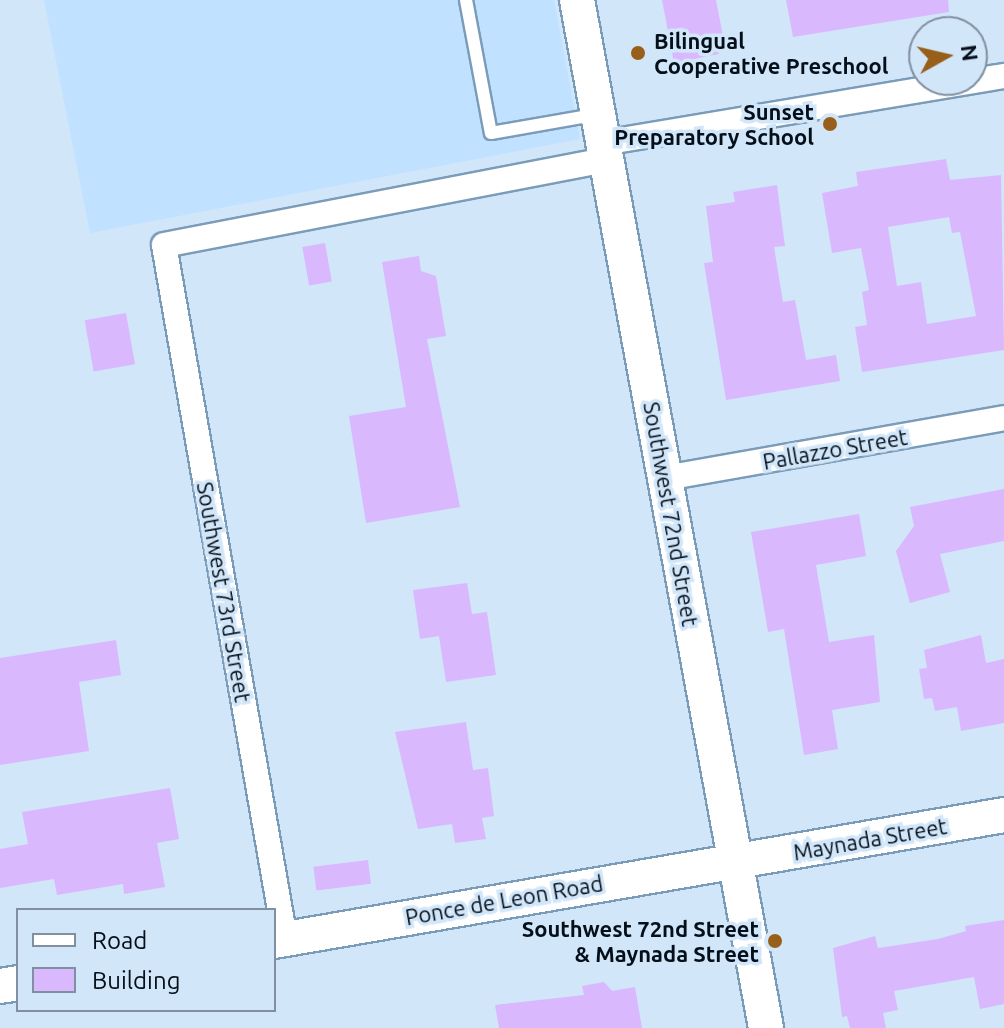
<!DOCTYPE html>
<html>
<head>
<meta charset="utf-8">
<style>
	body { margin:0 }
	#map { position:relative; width:1004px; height:1028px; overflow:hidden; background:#d2e6f9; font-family:Ubuntu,sans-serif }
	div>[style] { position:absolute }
	.built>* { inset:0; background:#c0e1ff }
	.building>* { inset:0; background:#d9b8fe; transform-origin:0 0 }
	.roads { filter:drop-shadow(2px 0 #7b9cb9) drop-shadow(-2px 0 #7b9cb9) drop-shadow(0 2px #7b9cb9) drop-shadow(0 -2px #7b9cb9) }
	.lane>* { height:12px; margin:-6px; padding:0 6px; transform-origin:6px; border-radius:6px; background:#fff }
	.street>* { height:24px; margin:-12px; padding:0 12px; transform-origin:12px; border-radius:12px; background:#fff }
	.secondary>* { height:34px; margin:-17px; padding:0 17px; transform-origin:17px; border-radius:17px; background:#fff }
	.dots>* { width:22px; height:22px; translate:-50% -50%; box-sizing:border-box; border:4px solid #d2e6f9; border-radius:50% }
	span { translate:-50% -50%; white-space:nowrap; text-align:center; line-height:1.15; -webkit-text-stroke:7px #d2e6f9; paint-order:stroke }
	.poi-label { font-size:22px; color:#040f1a; font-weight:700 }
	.left { translate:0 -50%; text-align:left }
	.right { translate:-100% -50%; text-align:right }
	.street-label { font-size:22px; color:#040f1a }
	.legend { position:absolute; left:16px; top:908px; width:260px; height:104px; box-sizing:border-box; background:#d2e6f9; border:2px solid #8090a0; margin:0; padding:10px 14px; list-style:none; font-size:24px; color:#040f1a }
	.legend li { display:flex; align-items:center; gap:16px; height:40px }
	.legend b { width:40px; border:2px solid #8090a0 }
	.north { position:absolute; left:908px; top:16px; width:80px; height:80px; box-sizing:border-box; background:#d2e6f9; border:2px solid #8090a0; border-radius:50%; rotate:82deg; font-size:22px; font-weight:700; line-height:32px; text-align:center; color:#040f1a }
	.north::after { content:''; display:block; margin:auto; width:28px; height:36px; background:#985f1b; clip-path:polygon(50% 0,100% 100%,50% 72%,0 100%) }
</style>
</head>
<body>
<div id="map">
	<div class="built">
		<i style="clip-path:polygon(44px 0,554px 0,580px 139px,90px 233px)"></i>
	</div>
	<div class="building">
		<i style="clip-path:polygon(662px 0,716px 0,725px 47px,718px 48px,719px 54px,674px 63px)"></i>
		<i style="clip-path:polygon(786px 0,948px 0,949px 12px,793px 37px)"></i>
		<i style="clip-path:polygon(evenodd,946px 159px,950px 180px,1001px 175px,1004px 350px,862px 372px,855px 327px,867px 325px,862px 292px,869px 290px,861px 248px,832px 253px,822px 193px,858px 186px,856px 172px,946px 159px,949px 217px,952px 233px,960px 232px,976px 316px,927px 324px,921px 282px,897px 286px,888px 227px,949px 217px)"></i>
		<i style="clip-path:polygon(777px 185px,785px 246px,774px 247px,783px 302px,795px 300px,806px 360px,836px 355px,840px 381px,726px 400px,704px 263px,713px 262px,706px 206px,735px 202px,733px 192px)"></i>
		<i style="left:325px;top:243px;width:39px;height:23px;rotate:80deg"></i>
		<i style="clip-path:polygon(419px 256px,421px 271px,436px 276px,446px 336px,427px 339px,460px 507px,366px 523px,349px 416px,406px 407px,382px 262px)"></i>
		<i style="left:126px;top:313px;width:52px;height:42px;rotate:80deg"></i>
		<i style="clip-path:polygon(1004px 489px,1004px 541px,940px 554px,950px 592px,910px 603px,896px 551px,914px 526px,910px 507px)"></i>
		<i style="clip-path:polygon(859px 514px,866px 556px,816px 565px,829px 642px,874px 635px,880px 702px,832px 710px,838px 749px,804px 755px,784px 629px,768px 632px,751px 532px)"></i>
		<i style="clip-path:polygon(467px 583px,472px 614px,487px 612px,496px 675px,446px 682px,439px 636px,420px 639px,413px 590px)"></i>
		<i style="clip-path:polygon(981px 635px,986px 663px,1004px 659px,1004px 723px,961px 731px,957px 707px,935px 711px,932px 698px,924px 699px,919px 669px,927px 668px,924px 650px)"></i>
		<i style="clip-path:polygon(116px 640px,121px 675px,79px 682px,89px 751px,0 765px,0 658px)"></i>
		<i style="clip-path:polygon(466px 722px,473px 770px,488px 768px,494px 816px,482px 818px,486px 839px,455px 843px,452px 824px,418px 829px,395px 732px)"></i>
		<i style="clip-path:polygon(170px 788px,179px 839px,157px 843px,165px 887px,124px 894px,123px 884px,57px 895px,54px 879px,0 888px,0 849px,28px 844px,22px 812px)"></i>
		<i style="left:368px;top:860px;width:24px;height:55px;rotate:83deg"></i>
		<i style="clip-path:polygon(1004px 920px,1004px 1004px,980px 1009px,974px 977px,894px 991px,898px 1010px,883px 1013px,886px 1028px,850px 1028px,847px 1016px,842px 1017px,833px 948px,875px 936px,878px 948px,938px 939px,966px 931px,965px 926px)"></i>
		<i style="clip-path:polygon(604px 982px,612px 991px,635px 987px,642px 1028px,499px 1028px,495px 1005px,584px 995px,582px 986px)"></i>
	</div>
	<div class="roads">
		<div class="lane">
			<i style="left:466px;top:0;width:135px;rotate:79.4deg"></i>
			<i style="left:491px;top:133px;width:105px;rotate:-9.9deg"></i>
		</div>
		<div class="street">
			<i style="left:603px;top:143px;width:407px;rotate:-9.5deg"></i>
			<i style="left:665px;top:478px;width:344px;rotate:-10deg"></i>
			<i style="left:285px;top:939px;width:704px;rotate:-99.89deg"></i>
			<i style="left:164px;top:245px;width:450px;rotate:-10.9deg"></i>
		</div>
		<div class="secondary">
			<i style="left:577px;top:0;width:1045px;rotate:79.58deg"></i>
			<i style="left:274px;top:941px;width:741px;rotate:-9.79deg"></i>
			<i style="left:0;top:986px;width:18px;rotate:-9deg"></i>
		</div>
	</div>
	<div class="dots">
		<i style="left:638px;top:53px;background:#985f1b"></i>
		<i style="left:830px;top:124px;background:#985f1b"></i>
		<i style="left:775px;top:941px;background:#985f1b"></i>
	</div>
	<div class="poi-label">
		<span class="left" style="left:654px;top:53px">Bilingual<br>Cooperative Preschool</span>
		<span class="right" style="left:814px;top:124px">Sunset<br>Preparatory School</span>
		<span class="right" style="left:759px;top:941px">Southwest 72nd Street<br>&amp; Maynada Street</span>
	</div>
	<div class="street-label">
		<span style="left:835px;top:449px;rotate:-10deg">Pallazzo Street</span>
		<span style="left:671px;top:514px;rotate:80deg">Southwest 72nd Street</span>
		<span style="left:224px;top:592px;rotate:80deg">Southwest 73rd Street</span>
		<span style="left:870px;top:839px;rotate:-10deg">Maynada Street</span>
		<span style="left:504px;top:900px;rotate:-10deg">Ponce de Leon Road</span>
	</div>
	<ul class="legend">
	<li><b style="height:10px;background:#fff"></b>Road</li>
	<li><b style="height:22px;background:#d9b8fe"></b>Building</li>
	</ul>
	<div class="north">N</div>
</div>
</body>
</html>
